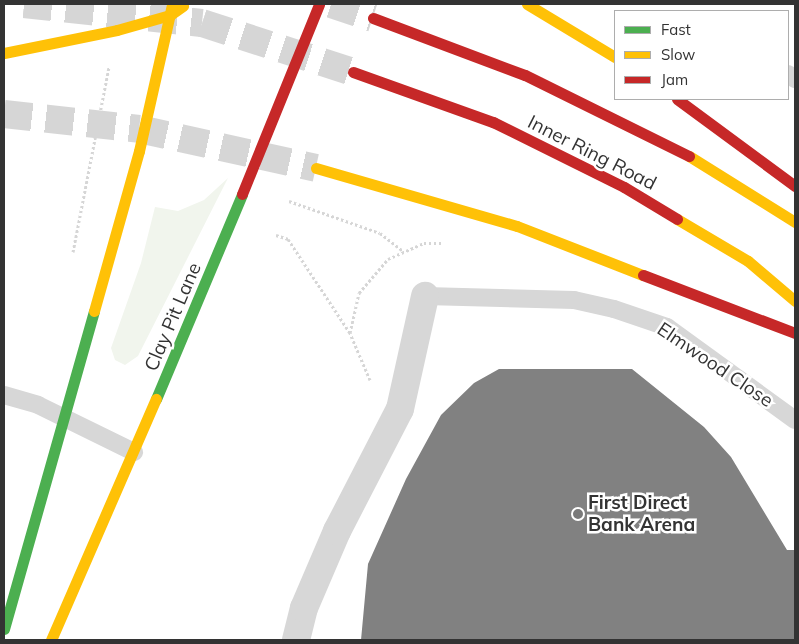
<!DOCTYPE html>
<html>
<head>
<meta charset="utf-8">
<style>
	body { margin:0 }
	#map { position:relative; width:799px; height:644px; overflow:hidden; background:#fff; font-family:Mulish,sans-serif }
	div>[style] { position:absolute }
	.green>* { inset:0; background:#f1f5ed }
	.building>* { inset:0; background:#818181 }
	.highway-tunnel>* { height:28px; margin-top:-14px; transform-origin:0; background:repeating-linear-gradient(90deg,#d6d6d6 0 28px,transparent 0 42px) }
	.path>* { height:3px; margin-top:-1.5px; transform-origin:0; background:repeating-linear-gradient(90deg,#d6d6d6 0 2.5px,transparent 0 5px) }
	.lane>* { height:18px; margin:-9px; padding:0 9px; transform-origin:9px; border-radius:9px; background:#d7d7d7 }
	.street>* { height:28px; margin:-14px; padding:0 14px; transform-origin:14px; border-radius:14px; background:#d7d7d7 }
	.fast>* { height:11px; margin:-5.5px; padding:0 5.5px; transform-origin:5.5px; border-radius:5.5px; background:#4caf50 }
	.slow>* { height:11px; margin:-5.5px; padding:0 5.5px; transform-origin:5.5px; border-radius:5.5px; background:#ffc107 }
	.jam>* { height:11px; margin:-5.5px; padding:0 5.5px; transform-origin:5.5px; border-radius:5.5px; background:#c62828 }
	.dots>* { width:14px; height:14px; translate:-50% -50%; box-sizing:border-box; border:2px solid #fff; border-radius:50% }
	span { translate:-50% -50%; white-space:nowrap; text-align:center; line-height:1.15; -webkit-text-stroke:5px #fff; paint-order:stroke }
	.street-label { font-size:19px; color:#333 }
	.poi-label { font-size:19px; color:#333; font-weight:700 }
	.left { translate:0 -50%; text-align:left }
	.frame { position:absolute; inset:0; border:5px solid #333; pointer-events:none }
	.legend { position:absolute; left:614px; top:10px; width:175px; height:90px; box-sizing:border-box; background:#fff; border:1px solid #adadad; margin:0; padding:6px 9px; list-style:none; font-size:15px; color:#333 }
	.legend li { display:flex; align-items:center; gap:10px; height:25px }
	.legend b { width:25px; border:1px solid #adadad }
</style>
</head>
<body>
<div id="map">
	<div class="green">
		<i style="clip-path:polygon(228px 178px,138px 356px,125px 365px,115px 360px,111px 348px,141px 263px,155px 207px,178px 211px,204px 200px)"></i>
	</div>
	<div class="building">
		<i style="clip-path:polygon(499px 369px,632px 369px,704px 427px,731px 457px,787px 550px,795px 550px,795px 640px,361px 640px,368px 564px,406px 479px,441px 415px,474px 383px)"></i>
	</div>
	<div class="highway-tunnel">
		<i style="left:24px;top:4px;width:179px;rotate:6.1deg"></i>
		<i style="left:202px;top:23px;width:159px;rotate:18deg"></i>
		<i style="left:331px;top:4px;width:44px;rotate:18.4deg"></i>
		<i style="left:4px;top:114px;width:136px;rotate:6.3deg"></i>
		<i style="left:139px;top:129px;width:181px;rotate:12.4deg"></i>
	</div>
	<div class="path">
		<i style="left:289px;top:201px;width:96px;rotate:19.4deg"></i>
		<i style="left:380px;top:233px;width:29px;rotate:38deg"></i>
		<i style="left:276px;top:235px;width:13px;rotate:18deg"></i>
		<i style="left:288px;top:239px;width:113px;rotate:56.6deg"></i>
		<i style="left:73px;top:252px;width:188px;rotate:-79deg"></i>
		<i style="left:370px;top:380px;width:51px;rotate:-113.1deg"></i>
		<i style="left:350px;top:333px;width:41px;rotate:-77.3deg"></i>
		<i style="left:359px;top:293px;width:45px;rotate:-49.5deg"></i>
		<i style="left:388px;top:259px;width:39px;rotate:-24deg"></i>
		<i style="left:424px;top:243px;width:20px"></i>
	</div>
	<div class="lane">
		<i style="left:788px;top:74px;width:9px;rotate:36deg"></i>
		<i style="left:425px;top:296px;width:149px;rotate:1.5deg"></i>
		<i style="left:574px;top:300px;width:41px;rotate:12.7deg"></i>
		<i style="left:614px;top:309px;width:56px;rotate:18.8deg"></i>
		<i style="left:667px;top:327px;width:158px;rotate:36deg"></i>
		<i style="left:4px;top:395px;width:35px;rotate:16deg"></i>
		<i style="left:38px;top:405px;width:107px;rotate:26.1deg"></i>
	</div>
	<div class="street">
		<i style="left:296px;top:640px;width:33px;rotate:-76deg"></i>
		<i style="left:304px;top:608px;width:84px;rotate:-66.8deg"></i>
		<i style="left:337px;top:531px;width:137px;rotate:-62.7deg"></i>
		<i style="left:400px;top:409px;width:116px;rotate:-77.5deg"></i>
	</div>
	<div class="fast">
		<i style="left:156px;top:399px;width:222px;rotate:-67.2deg"></i>
		<i style="left:4px;top:629px;width:330px;rotate:-74.2deg"></i>
	</div>
	<div class="slow">
		<i style="left:527px;top:4px;width:103px;rotate:31.1deg"></i>
		<i style="left:4px;top:53px;width:115px;rotate:-11.5deg"></i>
		<i style="left:117px;top:30px;width:55px;rotate:-15.8deg"></i>
		<i style="left:170px;top:15px;width:16px;rotate:-35deg"></i>
		<i style="left:689px;top:156px;width:125px;rotate:31.9deg"></i>
		<i style="left:316px;top:168px;width:209px;rotate:16.1deg"></i>
		<i style="left:517px;top:226px;width:135px;rotate:21.3deg"></i>
		<i style="left:677px;top:219px;width:82px;rotate:30.6deg"></i>
		<i style="left:748px;top:261px;width:62px;rotate:40.4deg"></i>
		<i style="left:94px;top:311px;width:166px;rotate:-74.3deg"></i>
		<i style="left:139px;top:151px;width:151px;rotate:-77.3deg"></i>
		<i style="left:51px;top:640px;width:263px;rotate:-66.5deg"></i>
	</div>
	<div class="jam">
		<i style="left:373px;top:18px;width:162px;rotate:20.6deg"></i>
		<i style="left:525px;top:75px;width:183px;rotate:26.3deg"></i>
		<i style="left:353px;top:72px;width:149px;rotate:19.7deg"></i>
		<i style="left:493px;top:122px;width:146px;rotate:26.4deg"></i>
		<i style="left:624px;top:187px;width:62px;rotate:31.1deg"></i>
		<i style="left:677px;top:99px;width:147px;rotate:36.4deg"></i>
		<i style="left:242px;top:194px;width:205px;rotate:-67.9deg"></i>
		<i style="left:643px;top:275px;width:163px;rotate:20.9deg"></i>
	</div>
	<div class="dots">
		<i style="left:578px;top:514px;background:#7a7a7a"></i>
	</div>
	<div class="street-label">
		<span style="left:592px;top:153px;rotate:27deg">Inner Ring Road</span>
		<span style="left:173px;top:317px;rotate:-67deg">Clay Pit Lane</span>
		<span style="left:715px;top:365px;rotate:34deg">Elmwood Close</span>
	</div>
	<div class="poi-label">
		<span class="left" style="left:588px;top:514px">First Direct<br>Bank Arena</span>
	</div>
	<div class="frame"></div>
	<ul class="legend">
	<li><b style="height:6px;background:#4caf50"></b>Fast</li>
	<li><b style="height:6px;background:#ffc107"></b>Slow</li>
	<li><b style="height:6px;background:#c62828"></b>Jam</li>
	</ul>
</div>
</body>
</html>
